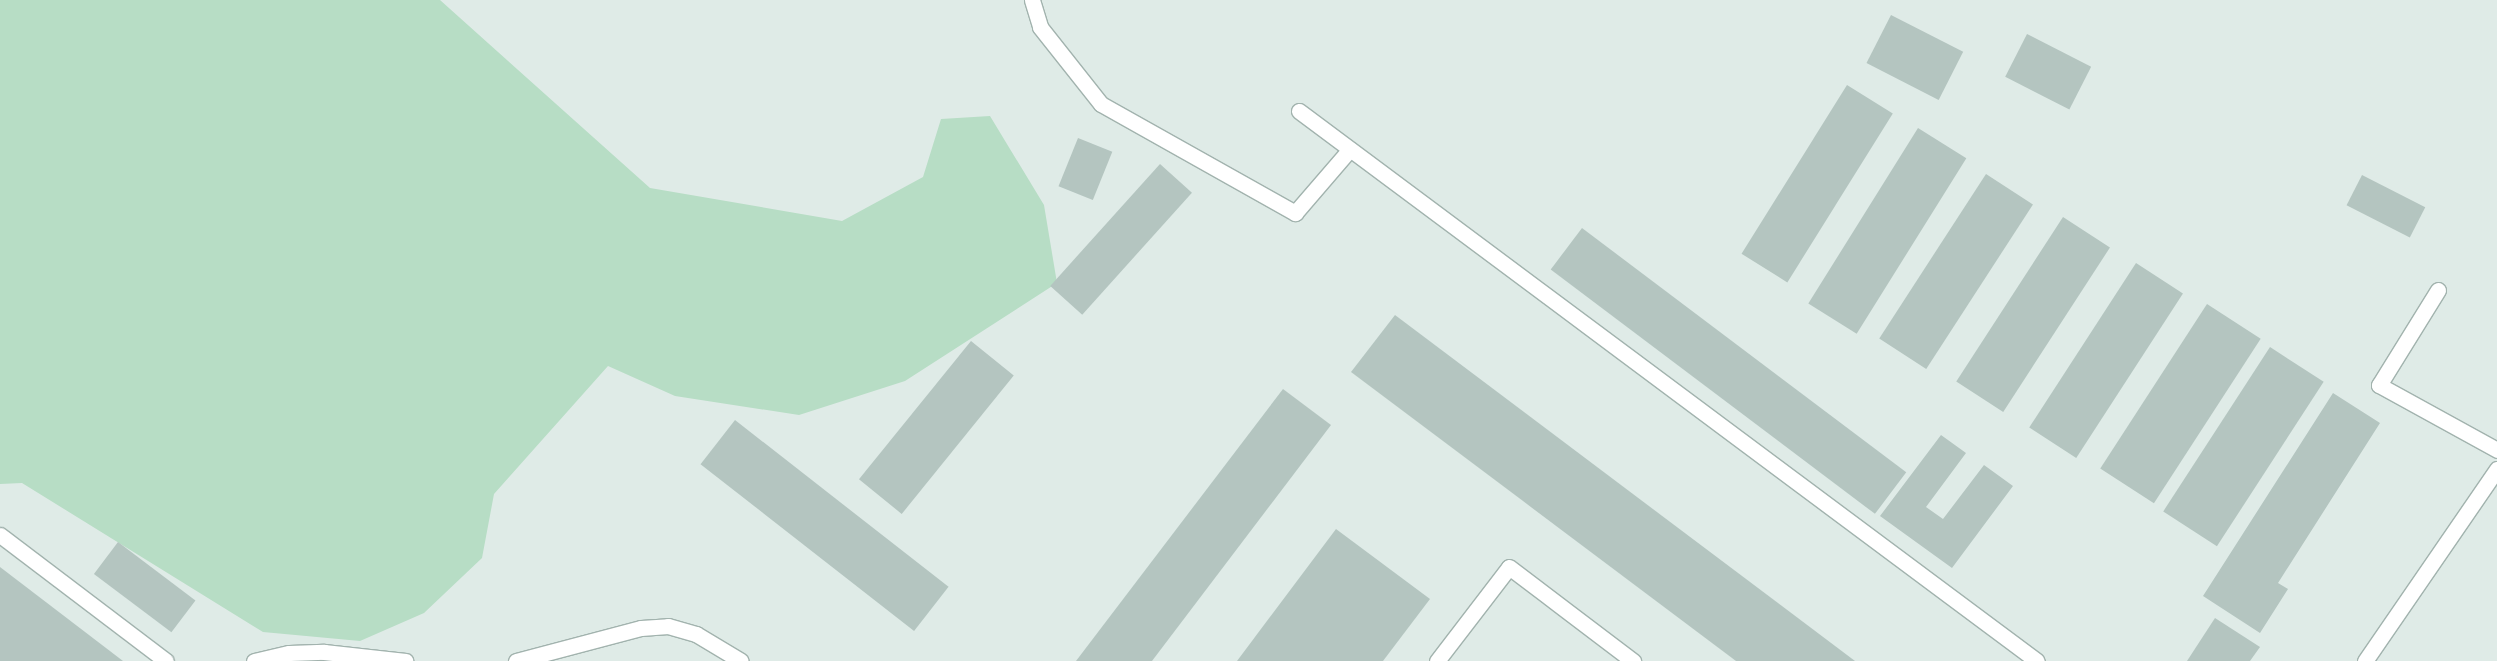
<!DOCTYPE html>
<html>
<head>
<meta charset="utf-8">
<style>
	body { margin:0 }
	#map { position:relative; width:2497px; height:661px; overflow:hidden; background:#dfebe7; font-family:"Open Sans",sans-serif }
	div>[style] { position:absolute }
	.green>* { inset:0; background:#b7ddc5 }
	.building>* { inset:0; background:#b4c5c0; transform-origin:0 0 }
	.roads { filter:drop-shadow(1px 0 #a2b3ae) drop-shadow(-1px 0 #a2b3ae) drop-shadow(0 1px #a2b3ae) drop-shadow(0 -1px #a2b3ae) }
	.minor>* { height:15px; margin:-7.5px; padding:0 7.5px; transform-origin:7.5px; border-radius:7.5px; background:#fff }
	span { translate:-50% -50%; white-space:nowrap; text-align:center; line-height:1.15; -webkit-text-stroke:5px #eff7f4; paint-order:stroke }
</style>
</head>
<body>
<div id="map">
	<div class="green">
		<i style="clip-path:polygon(0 0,440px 0,650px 188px,842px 221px,923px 177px,941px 119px,990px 116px,1044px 205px,1057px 283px,905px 381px,799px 415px,675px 396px,608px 366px,494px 494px,482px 558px,424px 613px,360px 641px,263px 632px,22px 483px,0 484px)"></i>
	</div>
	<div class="building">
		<i style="left:1891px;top:15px;width:81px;height:54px;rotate:27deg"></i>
		<i style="left:2027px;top:34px;width:72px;height:48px;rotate:27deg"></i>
		<i style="left:1847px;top:85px;width:54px;height:199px;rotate:32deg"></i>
		<i style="left:1918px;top:128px;width:57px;height:207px;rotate:32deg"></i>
		<i style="left:1078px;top:138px;width:37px;height:52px;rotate:22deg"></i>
		<i style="left:1160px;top:164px;width:43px;height:164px;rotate:42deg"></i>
		<i style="left:1986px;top:174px;width:56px;height:196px;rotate:33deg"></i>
		<i style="left:2362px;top:175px;width:71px;height:34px;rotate:27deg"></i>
		<i style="left:2063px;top:217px;width:56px;height:196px;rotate:33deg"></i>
		<i style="left:1582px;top:228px;width:406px;height:52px;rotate:37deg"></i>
		<i style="left:2136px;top:263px;width:56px;height:196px;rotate:33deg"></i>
		<i style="left:2207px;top:304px;width:64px;height:196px;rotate:33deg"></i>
		<i style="clip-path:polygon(1395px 315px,1855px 661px,1736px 661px,1351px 372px)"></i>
		<i style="left:971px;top:341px;width:55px;height:178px;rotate:39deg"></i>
		<i style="left:2270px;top:347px;width:64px;height:196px;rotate:33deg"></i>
		<i style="clip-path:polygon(1283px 389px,1331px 425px,1152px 661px,1076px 661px)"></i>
		<i style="clip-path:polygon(2333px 393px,2380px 423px,2278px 583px,2288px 589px,2260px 633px,2203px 596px)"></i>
		<i style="left:735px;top:420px;width:271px;height:56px;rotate:38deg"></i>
		<i style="clip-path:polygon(1941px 435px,1966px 453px,1926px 507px,1943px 519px,1984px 465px,2013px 486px,1952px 568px,1880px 516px)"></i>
		<i style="clip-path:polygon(1336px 529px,1430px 599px,1383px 661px,1237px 661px)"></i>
		<i style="left:118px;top:542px;width:97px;height:40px;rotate:37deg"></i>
		<i style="clip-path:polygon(0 567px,123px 661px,0 661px)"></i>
		<i style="clip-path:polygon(2215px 618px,2260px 647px,2250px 661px,2187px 661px)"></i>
	</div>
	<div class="roads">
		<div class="minor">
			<i style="left:1032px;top:0;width:28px;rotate:73deg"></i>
			<i style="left:1040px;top:27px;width:98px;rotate:51.6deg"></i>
			<i style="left:1101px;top:104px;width:223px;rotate:29.3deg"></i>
			<i style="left:1295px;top:213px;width:84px;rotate:-49.3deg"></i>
			<i style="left:1299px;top:111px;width:920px;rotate:36.7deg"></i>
			<i style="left:2438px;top:290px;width:112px;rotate:121.8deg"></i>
			<i style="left:2379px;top:385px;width:135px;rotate:28.8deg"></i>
			<i style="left:0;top:535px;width:208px;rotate:37.2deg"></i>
			<i style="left:254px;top:661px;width:36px;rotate:-13deg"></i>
			<i style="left:289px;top:653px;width:35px;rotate:-2deg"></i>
			<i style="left:324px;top:652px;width:82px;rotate:6.3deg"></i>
			<i style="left:516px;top:661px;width:129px;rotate:-14.8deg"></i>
			<i style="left:641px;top:628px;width:27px;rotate:-4deg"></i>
			<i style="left:668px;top:626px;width:29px;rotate:16deg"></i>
			<i style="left:696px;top:634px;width:52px;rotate:31deg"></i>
			<i style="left:1437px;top:661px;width:118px;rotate:-52.5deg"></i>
			<i style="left:1509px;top:567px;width:156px;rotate:37.2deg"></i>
			<i style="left:2365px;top:661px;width:233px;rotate:-55.5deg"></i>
		</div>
	</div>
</div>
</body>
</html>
